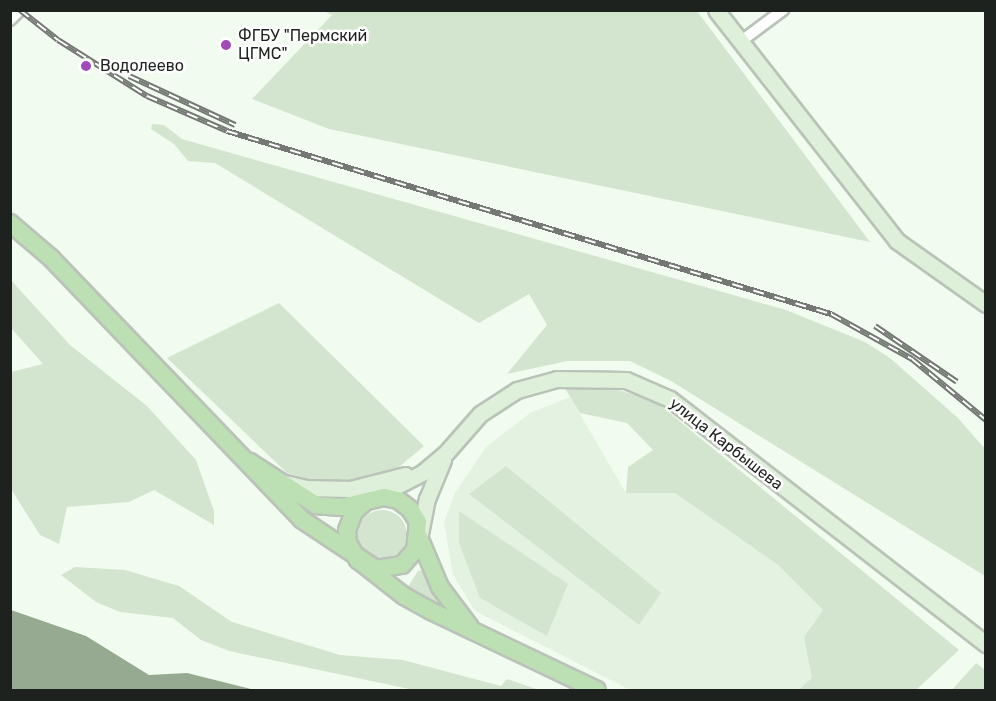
<!DOCTYPE html>
<html>
<head>
<meta charset="utf-8">
<style>
	body { margin:0 }
	#map { position:relative; width:996px; height:701px; overflow:hidden; background:#f2fbef; font-family:Rubik,sans-serif }
	div>[style] { position:absolute }
	.built>* { inset:0; background:#e4f3e1 }
	.green>* { inset:0; background:#d4e5cf }
	.round { border-radius:50% }
	.water>* { inset:0; background:#96aa91 }
	.roads { filter:drop-shadow(2px 0 #bac3b8) drop-shadow(-2px 0 #bac3b8) drop-shadow(0 2px #bac3b8) drop-shadow(0 -2px #bac3b8) }
	.street>* { height:10px; margin:-5px; padding:0 5px; transform-origin:5px; border-radius:5px; background:#fff }
	.secondary>* { height:15px; margin:-7.5px; padding:0 7.5px; transform-origin:7.5px; border-radius:7.5px; background:#def0d9 }
	.primary>* { height:16px; margin:-8px; padding:0 8px; transform-origin:8px; border-radius:8px; background:#bce0b3 }
	.rail>* { height:6px; margin-top:-3px; transform-origin:0; background:repeating-linear-gradient(90deg,#fff 0 11px,#737972 0 22px); box-sizing:border-box; border-block:2px solid #737972 }
	.dots>* { width:16px; height:16px; translate:-50% -50%; box-sizing:border-box; border:3px solid #fff; border-radius:50% }
	span { translate:-50% -50%; white-space:nowrap; text-align:center; line-height:1.15; -webkit-text-stroke:5px #fff; paint-order:stroke }
	.poi-label { font-size:16px; color:#1e221e }
	.left { translate:0 -50%; text-align:left }
	.street-label { font-size:16px; color:#1e221e }
	.frame { position:absolute; inset:0; border:12px solid #1e221e; pointer-events:none }
</style>
</head>
<body>
<div id="map">
	<div class="built">
		<i style="clip-path:polygon(570px 397px,626px 493px,675px 493px,778px 565px,823px 610px,804px 637px,813px 678px,798px 690px,630px 690px,475px 611px,453px 575px,444px 522px,455px 493px,486px 447px,530px 413px)"></i>
	</div>
	<div class="green">
		<i style="clip-path:polygon(324px 11px,697px 11px,870px 242px,329px 129px,252px 99px,332px 15px)"></i>
		<i style="clip-path:polygon(152px 124px,164px 125px,182px 139px,786px 310px,865px 342px,890px 358px,958px 418px,985px 449px,985px 576px,671px 381px,630px 361px,567px 361px,507px 374px,547px 325px,529px 294px,479px 323px,215px 163px,188px 161px,174px 144px,151px 129px)"></i>
		<i style="clip-path:polygon(10px 279px,70px 345px,147px 406px,196px 460px,214px 511px,214px 525px,154px 490px,129px 502px,67px 507px,59px 544px,40px 535px,11px 489px,11px 372px,43px 364px,11px 328px)"></i>
		<i style="clip-path:polygon(279px 303px,424px 446px,393px 472px,361px 482px,324px 484px,287px 473px,167px 358px)"></i>
		<i style="clip-path:polygon(564px 387px,615px 389px,655px 401px,959px 650px,916px 690px,798px 690px,812px 678px,804px 637px,823px 610px,778px 565px,675px 493px,626px 493px,628px 467px,653px 450px,627px 423px,580px 413px)"></i>
		<i style="clip-path:polygon(506px 466px,661px 593px,639px 625px,469px 494px)"></i>
		<i class="round" style="left:357px;top:510px;width:50px;height:50px"></i>
		<i style="clip-path:polygon(459px 511px,568px 584px,547px 636px,480px 598px,459px 543px)"></i>
		<i style="clip-path:polygon(75px 567px,125px 570px,179px 586px,232px 622px,340px 655px,403px 660px,501px 686px,507px 679px,539px 690px,414px 690px,229px 651px,201px 640px,173px 618px,120px 612px,96px 602px,61px 575px)"></i>
		<i style="clip-path:polygon(423px 570px,429px 573px,445px 608px,407px 588px,418px 571px)"></i>
		<i style="clip-path:polygon(976px 663px,985px 670px,985px 690px,952px 690px)"></i>
	</div>
	<div class="water">
		<i style="clip-path:polygon(11px 610px,86px 636px,149px 675px,187px 673px,255px 690px,11px 690px)"></i>
	</div>
	<div class="roads">
		<div class="street">
			<i style="left:10px;top:20px;width:14px;rotate:-45deg"></i>
			<i style="left:740px;top:42px;width:54px;rotate:-36.7deg"></i>
		</div>
		<div class="secondary">
			<i style="left:716px;top:10px;width:293px;rotate:51.9deg"></i>
			<i style="left:897px;top:241px;width:109px;rotate:35.3deg"></i>
			<i style="left:285px;top:483px;width:22px;rotate:13deg"></i>
			<i style="left:306px;top:488px;width:44px;rotate:1.3deg"></i>
			<i style="left:350px;top:489px;width:57px;rotate:-14.3deg"></i>
			<i style="left:375px;top:497px;width:53px;rotate:-27.1deg"></i>
			<i style="left:422px;top:473px;width:30px;rotate:-40deg"></i>
			<i style="left:445px;top:454px;width:53px;rotate:-48.8deg"></i>
			<i style="left:480px;top:414px;width:44px;rotate:-33deg"></i>
			<i style="left:517px;top:390px;width:41px;rotate:-15.4deg"></i>
			<i style="left:557px;top:379px;width:69px;rotate:0.8deg"></i>
			<i style="left:626px;top:380px;width:48px;rotate:23.4deg"></i>
			<i style="left:670px;top:399px;width:400px;rotate:37.8deg"></i>
			<i style="left:420px;top:534px;width:36px;rotate:-79deg"></i>
			<i style="left:427px;top:499px;width:42px;rotate:-67.7deg"></i>
		</div>
		<div class="primary">
			<i style="left:10px;top:223px;width:54px;rotate:40.5deg"></i>
			<i style="left:51px;top:258px;width:361px;rotate:46.2deg"></i>
			<i style="left:301px;top:519px;width:90px;rotate:33.7deg"></i>
			<i style="left:376px;top:569px;width:26px;rotate:-9deg"></i>
			<i style="left:402px;top:565px;width:20px;rotate:-49deg"></i>
			<i style="left:415px;top:550px;width:28px;rotate:-84deg"></i>
			<i style="left:418px;top:522px;width:15px;rotate:-122deg"></i>
			<i style="left:410px;top:509px;width:15px;rotate:-143deg"></i>
			<i style="left:398px;top:500px;width:14px;rotate:-168deg"></i>
			<i style="left:384px;top:497px;width:43px;rotate:166.6deg"></i>
			<i style="left:342px;top:507px;width:26px;rotate:-176deg"></i>
			<i style="left:316px;top:505px;width:79px;rotate:-146.9deg"></i>
			<i style="left:365px;top:502px;width:15px;rotate:138deg"></i>
			<i style="left:354px;top:512px;width:19px;rotate:111deg"></i>
			<i style="left:347px;top:530px;width:13px;rotate:86deg"></i>
			<i style="left:348px;top:543px;width:20px;rotate:60deg"></i>
			<i style="left:358px;top:560px;width:58px;rotate:38deg"></i>
			<i style="left:404px;top:596px;width:29px;rotate:29deg"></i>
			<i style="left:429px;top:610px;width:186px;rotate:25.5deg"></i>
			<i style="left:419px;top:537px;width:54px;rotate:67.2deg"></i>
			<i style="left:440px;top:587px;width:50px;rotate:53.1deg"></i>
		</div>
	</div>
	<div class="rail">
		<i style="left:20px;top:10px;width:48px;rotate:38.3deg"></i>
		<i style="left:58px;top:40px;width:105px;rotate:32.2deg"></i>
		<i style="left:147px;top:96px;width:87px;rotate:23.6deg"></i>
		<i style="left:227px;top:131px;width:631px;rotate:16.86deg"></i>
		<i style="left:831px;top:314px;width:93px;rotate:29.1deg"></i>
		<i style="left:912px;top:359px;width:96px;rotate:39.5deg"></i>
		<i style="left:129px;top:76px;width:117px;rotate:24.8deg"></i>
		<i style="left:875px;top:326px;width:99px;rotate:34.3deg"></i>
	</div>
	<div class="dots">
		<i style="left:226px;top:45px;background:#a24bb8"></i>
		<i style="left:86px;top:66px;background:#a24bb8"></i>
	</div>
	<div class="poi-label">
		<span class="left" style="left:238px;top:45px">ФГБУ "Пермский<br>ЦГМС"</span>
		<span class="left" style="left:100px;top:66px">Водолеево</span>
	</div>
	<div class="street-label">
		<span style="left:726px;top:444px;rotate:38deg">улица Карбышева</span>
	</div>
	<div class="frame"></div>
</div>
</body>
</html>
